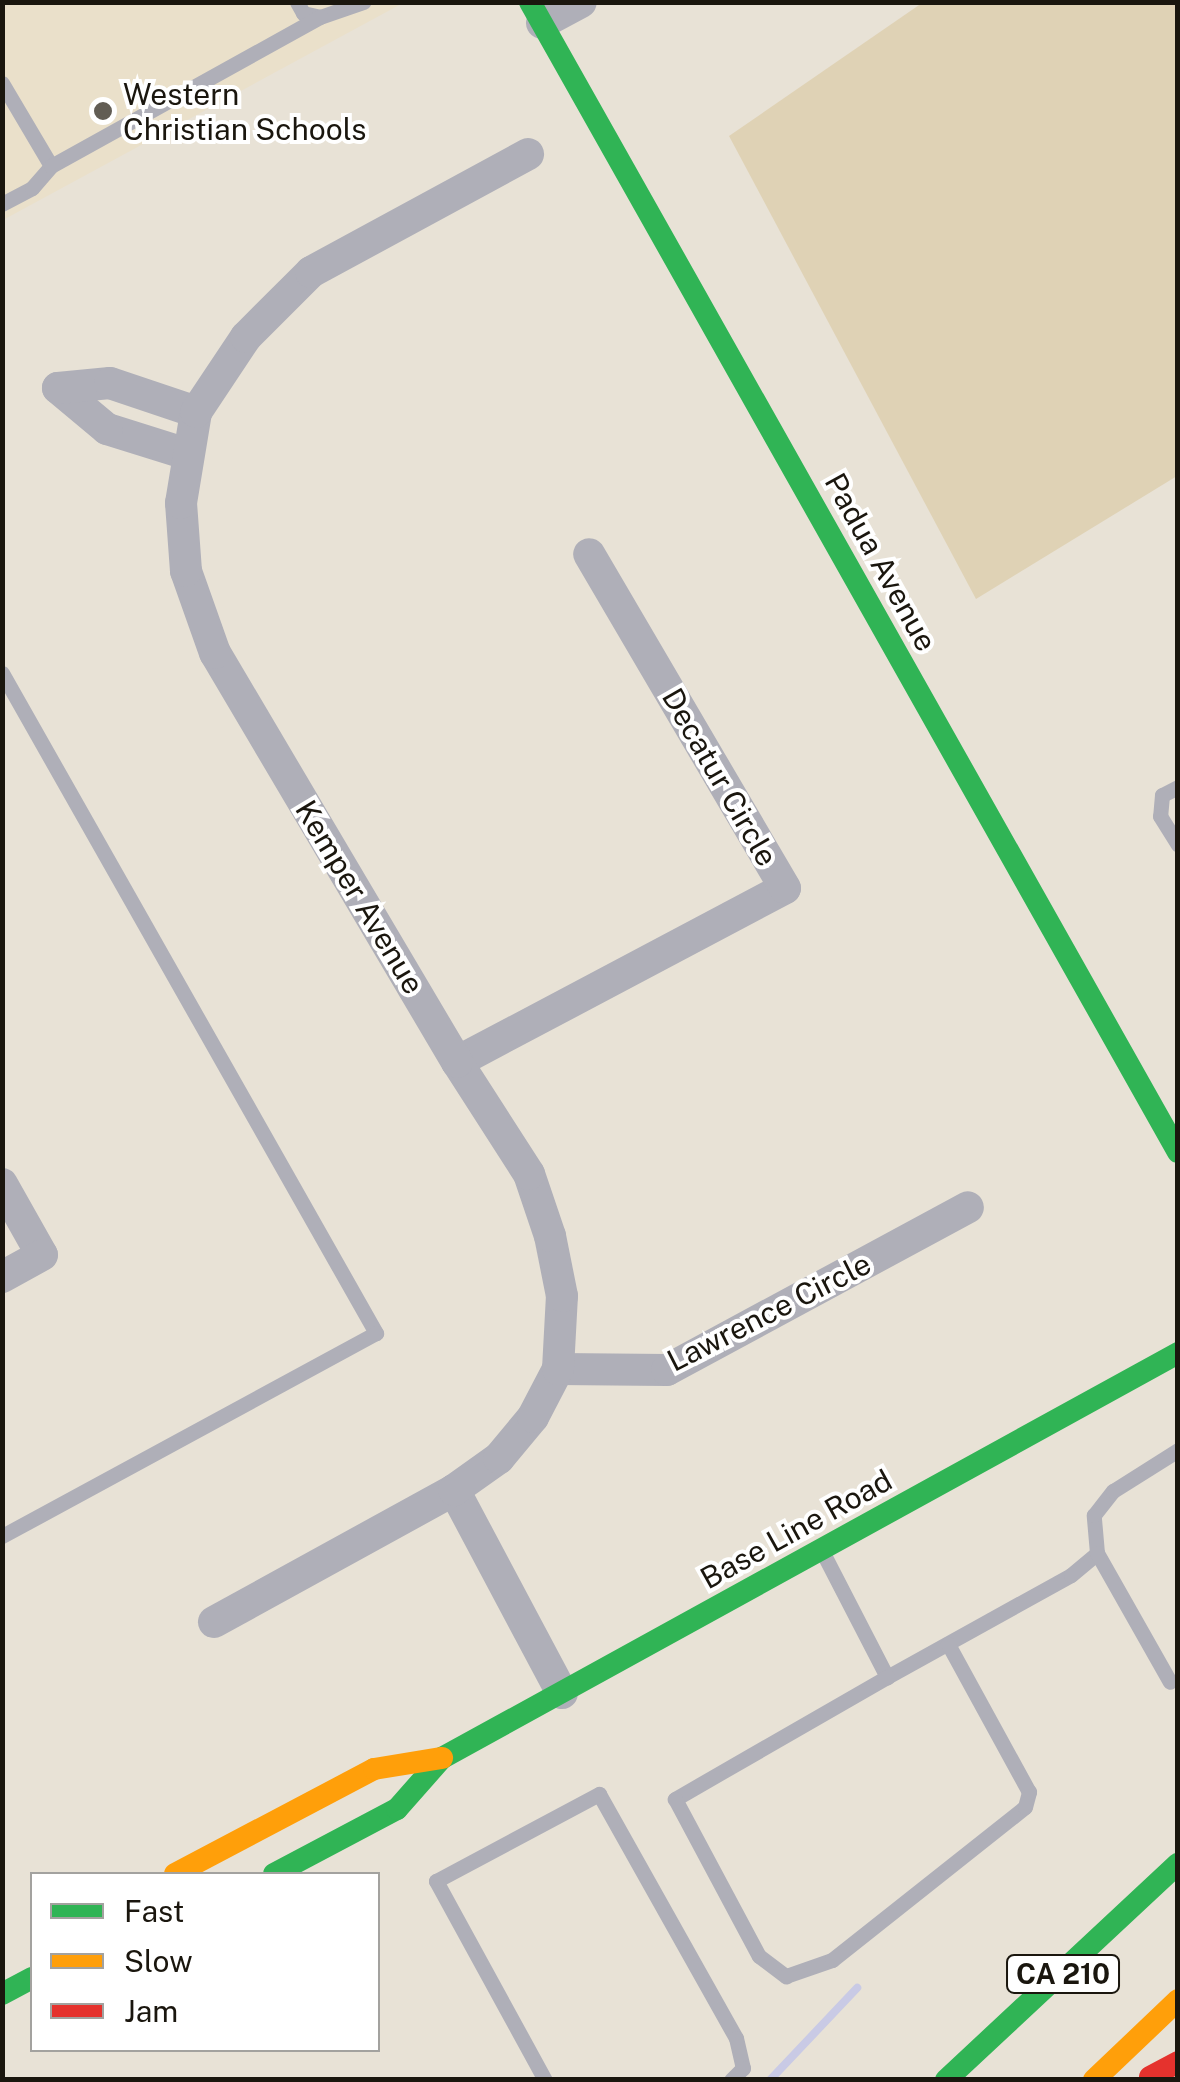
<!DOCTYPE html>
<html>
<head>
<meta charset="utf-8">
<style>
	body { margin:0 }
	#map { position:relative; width:1180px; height:2082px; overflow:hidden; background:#e8e2d6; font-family:"Public Sans",sans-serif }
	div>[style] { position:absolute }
	.built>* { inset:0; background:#eae0ca }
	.green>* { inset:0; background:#dfd2b5 }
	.stream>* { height:8px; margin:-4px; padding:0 4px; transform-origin:4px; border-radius:4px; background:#c9cae5 }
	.lane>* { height:15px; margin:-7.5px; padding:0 7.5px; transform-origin:7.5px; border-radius:7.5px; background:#afafb8 }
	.street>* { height:32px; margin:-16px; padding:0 16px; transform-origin:16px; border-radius:16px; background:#afafb8 }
	.fast>* { height:22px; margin:-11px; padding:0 11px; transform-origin:11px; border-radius:11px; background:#30b455 }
	.slow>* { height:22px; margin:-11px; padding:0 11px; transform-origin:11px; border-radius:11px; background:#ff9f0a }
	.jam>* { height:22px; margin:-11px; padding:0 11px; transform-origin:11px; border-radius:11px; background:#e5322d }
	.dots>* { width:28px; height:28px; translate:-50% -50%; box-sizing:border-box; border:5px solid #fff; border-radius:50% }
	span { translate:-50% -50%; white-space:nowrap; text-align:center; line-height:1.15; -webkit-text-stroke:8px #fff; paint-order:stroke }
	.shield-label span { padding:2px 8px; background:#fff; border:2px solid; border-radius:8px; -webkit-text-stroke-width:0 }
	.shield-label { font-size:28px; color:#1a160e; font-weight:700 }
	.poi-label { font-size:30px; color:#1a160e }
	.left { translate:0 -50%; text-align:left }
	.street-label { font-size:30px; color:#1a160e }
	.frame { position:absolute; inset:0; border:5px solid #1a160e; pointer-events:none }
	.legend { position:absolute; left:30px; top:1872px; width:350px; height:180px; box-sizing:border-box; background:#fff; border:2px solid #a3a29f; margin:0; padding:12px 18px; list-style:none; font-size:30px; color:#1a160e }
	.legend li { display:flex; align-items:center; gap:20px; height:50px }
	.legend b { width:50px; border:2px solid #a3a29f }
</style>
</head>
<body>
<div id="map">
	<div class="built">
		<i style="clip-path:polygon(3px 3px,403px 3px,3px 220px)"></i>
	</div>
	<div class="green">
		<i style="clip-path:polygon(922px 3px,1177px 3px,1177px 476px,976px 599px,729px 136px)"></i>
	</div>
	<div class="stream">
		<i style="left:770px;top:2080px;width:127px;rotate:-46.6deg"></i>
	</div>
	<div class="lane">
		<i style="left:297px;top:2px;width:13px;rotate:61deg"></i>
		<i style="left:303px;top:13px;width:17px;rotate:13deg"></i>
		<i style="left:320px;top:17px;width:46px;rotate:-19.2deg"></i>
		<i style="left:2px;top:83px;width:96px;rotate:59.4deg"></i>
		<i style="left:2px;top:204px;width:34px;rotate:-28deg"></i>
		<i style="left:32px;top:188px;width:29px;rotate:-49deg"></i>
		<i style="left:51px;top:166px;width:308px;rotate:-29deg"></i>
		<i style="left:2px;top:673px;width:759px;rotate:60.46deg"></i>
		<i style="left:376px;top:1333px;width:426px;rotate:151.5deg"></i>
		<i style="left:1178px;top:787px;width:18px;rotate:153deg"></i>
		<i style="left:1162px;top:795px;width:21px;rotate:95deg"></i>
		<i style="left:1160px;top:816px;width:34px;rotate:58deg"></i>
		<i style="left:823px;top:1553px;width:140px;rotate:62.7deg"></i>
		<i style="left:887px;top:1677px;width:210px;rotate:-29deg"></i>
		<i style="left:1071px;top:1575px;width:34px;rotate:-40deg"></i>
		<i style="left:1097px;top:1553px;width:38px;rotate:-95deg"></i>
		<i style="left:1094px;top:1515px;width:31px;rotate:-52deg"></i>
		<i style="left:1113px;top:1491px;width:77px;rotate:-32.2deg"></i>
		<i style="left:1097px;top:1553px;width:148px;rotate:60.5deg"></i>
		<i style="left:887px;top:1677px;width:245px;rotate:150.1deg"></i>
		<i style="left:675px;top:1799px;width:178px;rotate:61.9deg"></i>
		<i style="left:759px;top:1956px;width:34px;rotate:37deg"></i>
		<i style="left:786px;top:1976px;width:49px;rotate:-19.2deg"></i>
		<i style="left:832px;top:1960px;width:246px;rotate:-38.4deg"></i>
		<i style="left:1025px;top:1807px;width:16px;rotate:-75deg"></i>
		<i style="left:1029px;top:1792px;width:169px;rotate:-118.7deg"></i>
		<i style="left:545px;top:2080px;width:227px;rotate:-118.7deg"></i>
		<i style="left:436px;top:1881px;width:185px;rotate:-28.1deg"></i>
		<i style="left:599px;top:1794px;width:280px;rotate:60.7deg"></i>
		<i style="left:736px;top:2038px;width:31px;rotate:77deg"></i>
		<i style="left:743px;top:2068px;width:17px;rotate:135deg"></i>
	</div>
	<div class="street">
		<i style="left:542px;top:23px;width:44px;rotate:-28.3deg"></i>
		<i style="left:187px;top:454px;width:84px;rotate:-162.6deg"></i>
		<i style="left:107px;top:429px;width:64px;rotate:-140.1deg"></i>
		<i style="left:58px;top:388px;width:52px;rotate:-5.5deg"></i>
		<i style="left:110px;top:383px;width:91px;rotate:18.6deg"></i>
		<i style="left:457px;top:1062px;width:371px;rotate:-27.9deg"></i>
		<i style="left:785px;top:888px;width:387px;rotate:-120.4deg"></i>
		<i style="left:2px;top:1184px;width:81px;rotate:60.6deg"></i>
		<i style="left:42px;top:1255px;width:46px;rotate:151.2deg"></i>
		<i style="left:558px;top:1369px;width:109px;rotate:0.5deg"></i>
		<i style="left:667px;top:1370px;width:342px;rotate:-28.4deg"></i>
		<i style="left:454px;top:1490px;width:230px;rotate:62deg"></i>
		<i style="left:214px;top:1622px;width:274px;rotate:-28.8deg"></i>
		<i style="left:454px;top:1490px;width:55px;rotate:-35.4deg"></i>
		<i style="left:499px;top:1458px;width:53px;rotate:-50.3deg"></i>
		<i style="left:533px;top:1417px;width:54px;rotate:-62.5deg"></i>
		<i style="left:558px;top:1369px;width:73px;rotate:-86.9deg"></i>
		<i style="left:562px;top:1296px;width:61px;rotate:-101.3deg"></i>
		<i style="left:550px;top:1236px;width:65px;rotate:-108.7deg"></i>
		<i style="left:529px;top:1174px;width:133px;rotate:-122.7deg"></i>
		<i style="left:457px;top:1062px;width:475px;rotate:-120.6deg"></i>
		<i style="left:215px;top:653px;width:87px;rotate:-109.5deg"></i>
		<i style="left:186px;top:571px;width:68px;rotate:-94.2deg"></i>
		<i style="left:181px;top:503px;width:92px;rotate:-80.6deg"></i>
		<i style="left:196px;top:412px;width:90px;rotate:-56.3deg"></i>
		<i style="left:246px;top:337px;width:92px;rotate:-45deg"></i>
		<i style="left:311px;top:272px;width:247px;rotate:-28.5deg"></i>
	</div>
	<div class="fast">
		<i style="left:530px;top:2px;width:1320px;rotate:60.6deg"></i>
		<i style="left:274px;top:1874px;width:139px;rotate:-27.9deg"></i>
		<i style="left:397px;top:1809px;width:68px;rotate:-48.6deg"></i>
		<i style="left:442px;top:1758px;width:840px;rotate:-28.82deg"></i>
		<i style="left:2px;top:1994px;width:34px;rotate:-28deg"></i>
		<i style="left:946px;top:2080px;width:317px;rotate:-43deg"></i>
	</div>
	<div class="slow">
		<i style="left:175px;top:1874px;width:225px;rotate:-27.8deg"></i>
		<i style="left:374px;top:1769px;width:69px;rotate:-9.2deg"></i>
		<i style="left:1094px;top:2080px;width:116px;rotate:-43.6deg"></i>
	</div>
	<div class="jam">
		<i style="left:1150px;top:2077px;width:32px;rotate:-28deg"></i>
	</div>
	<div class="dots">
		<i style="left:103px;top:111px;background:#625d54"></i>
	</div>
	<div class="shield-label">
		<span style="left:1063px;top:1974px">CA 210</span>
	</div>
	<div class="poi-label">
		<span class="left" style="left:123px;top:111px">Western<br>Christian Schools</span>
	</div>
	<div class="street-label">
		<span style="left:881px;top:562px;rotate:61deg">Padua Avenue</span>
		<span style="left:720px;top:777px;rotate:60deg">Decatur Circle</span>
		<span style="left:360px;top:897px;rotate:59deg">Kemper Avenue</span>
		<span style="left:769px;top:1312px;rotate:-27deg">Lawrence Circle</span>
		<span style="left:796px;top:1529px;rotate:-29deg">Base Line Road</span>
	</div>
	<div class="frame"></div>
	<ul class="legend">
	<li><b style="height:12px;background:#30b455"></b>Fast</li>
	<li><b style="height:12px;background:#ff9f0a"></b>Slow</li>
	<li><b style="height:12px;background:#e5322d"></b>Jam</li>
	</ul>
</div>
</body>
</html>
